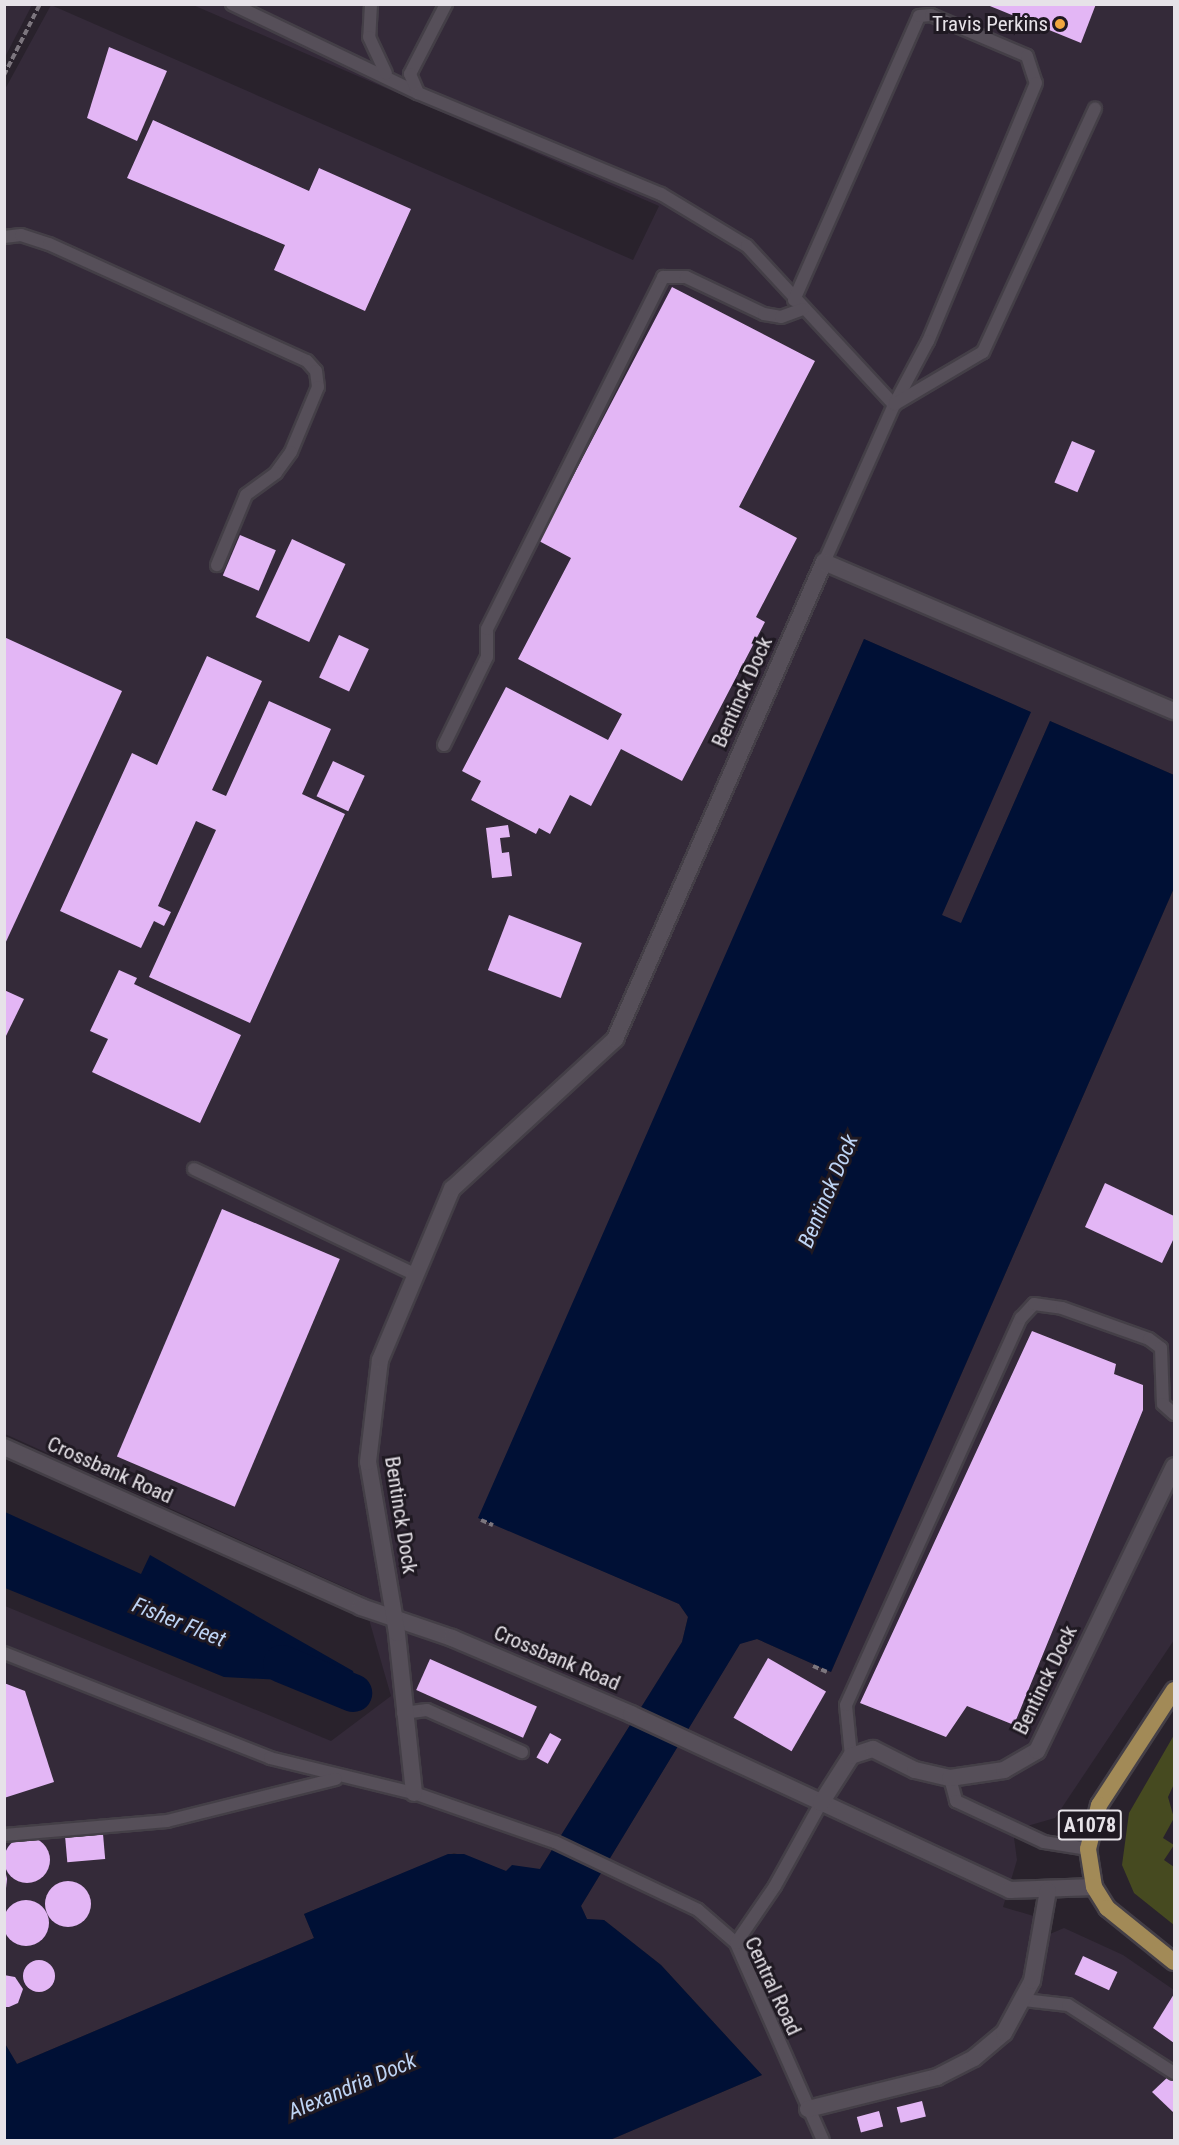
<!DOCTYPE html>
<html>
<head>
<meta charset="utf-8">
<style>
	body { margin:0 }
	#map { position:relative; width:1179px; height:2145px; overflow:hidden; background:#29222c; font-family:"Roboto Condensed",sans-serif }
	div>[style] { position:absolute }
	.built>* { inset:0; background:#342a39 }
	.green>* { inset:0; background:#464a20 }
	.water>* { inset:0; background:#001035 }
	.river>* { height:38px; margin:-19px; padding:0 19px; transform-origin:19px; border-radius:19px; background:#001035 }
	.building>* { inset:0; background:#e3b6f5; transform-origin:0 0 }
	.round { border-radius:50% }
	.path>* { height:4px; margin-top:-2px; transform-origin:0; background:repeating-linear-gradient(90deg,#7c767e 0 6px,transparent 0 9px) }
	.roads { filter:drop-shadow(2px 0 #443f47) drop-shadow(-2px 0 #443f47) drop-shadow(0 2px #443f47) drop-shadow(0 -2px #443f47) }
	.service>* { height:12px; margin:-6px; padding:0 6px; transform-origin:6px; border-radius:6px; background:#564f59 }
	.minor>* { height:16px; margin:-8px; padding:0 8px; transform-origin:8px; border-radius:8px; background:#564f59 }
	.primary>* { height:16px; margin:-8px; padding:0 8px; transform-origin:8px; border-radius:8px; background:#a28a57 }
	.dots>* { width:16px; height:16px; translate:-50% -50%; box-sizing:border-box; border:3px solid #1f1922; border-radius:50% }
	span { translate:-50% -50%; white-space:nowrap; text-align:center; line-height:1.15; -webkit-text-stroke:6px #1f1922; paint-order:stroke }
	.shield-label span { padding:2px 4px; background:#1f1922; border:2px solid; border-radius:4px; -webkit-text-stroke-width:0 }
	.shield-label { font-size:20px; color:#e6e2e8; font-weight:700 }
	.poi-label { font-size:21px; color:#e6e2e8 }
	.right { translate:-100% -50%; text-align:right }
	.street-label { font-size:21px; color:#e6e2e8 }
	.water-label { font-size:22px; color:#bed4f5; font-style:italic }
	.frame { position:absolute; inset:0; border:6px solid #e6e2e8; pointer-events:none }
</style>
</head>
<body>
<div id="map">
	<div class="built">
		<i style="clip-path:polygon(5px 4px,32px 5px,5px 57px,4px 5px)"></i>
		<i style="clip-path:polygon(51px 5px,633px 260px,659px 206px,193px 5px,1174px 5px,1174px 775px,1050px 721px,961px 924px,941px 915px,1030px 712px,864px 639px,482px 1518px,679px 1604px,688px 1617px,682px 1642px,540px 1869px,506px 1871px,454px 1853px,304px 1914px,314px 1938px,17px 2064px,4px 2042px,5px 1606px,331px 1741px,391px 1696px,362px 1595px,5px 1434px,4px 91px)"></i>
		<i style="clip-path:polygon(1174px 888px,1174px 1640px,1055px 1818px,1013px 1830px,1017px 1860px,1003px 1907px,1037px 1917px,1043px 1937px,1064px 1928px,1123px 1955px,1174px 1990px,1174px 2140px,610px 2140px,762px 2075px,661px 1965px,604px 1920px,587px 1919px,581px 1906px,740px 1643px,757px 1639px,831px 1672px)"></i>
	</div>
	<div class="green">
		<i style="clip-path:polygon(1174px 1735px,1174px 1784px,1168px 1797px,1174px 1818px,1163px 1838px,1174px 1845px,1164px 1860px,1174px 1867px,1174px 1925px,1134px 1893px,1122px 1865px,1129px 1813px)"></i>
	</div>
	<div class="water">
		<i style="clip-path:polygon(864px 639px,1031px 712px,942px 915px,961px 923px,1050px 721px,1174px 775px,1174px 888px,831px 1672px,757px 1639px,740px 1644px,581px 1906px,587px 1919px,604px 1920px,661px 1965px,762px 2075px,610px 2140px,5px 2140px,4px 2042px,17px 2064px,314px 1938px,304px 1914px,448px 1854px,464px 1854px,506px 1871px,512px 1865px,540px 1869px,682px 1642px,688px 1617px,679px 1604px,478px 1518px)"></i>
		<i style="clip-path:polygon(5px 1512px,141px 1574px,150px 1555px,353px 1671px,356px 1684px,224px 1677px,5px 1588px)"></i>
	</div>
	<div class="river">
		<i style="left:282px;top:1664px;width:77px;rotate:22.2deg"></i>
	</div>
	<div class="building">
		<i style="clip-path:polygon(985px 4px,1096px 4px,1081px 43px)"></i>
		<i style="clip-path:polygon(109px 47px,167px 71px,137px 141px,87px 118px)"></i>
		<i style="clip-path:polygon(153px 120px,309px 191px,319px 168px,411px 209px,365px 311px,274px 270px,285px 245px,127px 178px)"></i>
		<i style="clip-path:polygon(672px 287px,815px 361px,739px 507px,797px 538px,756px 617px,765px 622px,682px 781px,621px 749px,591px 806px,570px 795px,550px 834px,539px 828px,536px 834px,471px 800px,481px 781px,462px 771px,506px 687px,608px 740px,622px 714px,518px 659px,571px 558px,539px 541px)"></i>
		<i style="left:1072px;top:441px;width:25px;height:45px;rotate:23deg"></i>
		<i style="left:240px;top:535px;width:39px;height:44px;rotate:23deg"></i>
		<i style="left:292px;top:539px;width:59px;height:86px;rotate:25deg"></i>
		<i style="left:339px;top:635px;width:33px;height:47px;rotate:25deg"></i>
		<i style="clip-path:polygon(4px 637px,122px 691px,4px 946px)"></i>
		<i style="clip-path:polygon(207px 656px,262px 681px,212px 790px,226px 796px,269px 701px,331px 729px,302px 794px,345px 814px,250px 1023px,149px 977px,216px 830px,196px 821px,158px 906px,171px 912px,164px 926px,154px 921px,141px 948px,60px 911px,132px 753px,157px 765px)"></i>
		<i style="left:333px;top:761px;width:35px;height:39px;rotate:25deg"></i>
		<i style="clip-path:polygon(508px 825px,510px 837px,500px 838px,502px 853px,509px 852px,512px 876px,492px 878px,486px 828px)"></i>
		<i style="left:509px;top:915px;width:78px;height:59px;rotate:21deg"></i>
		<i style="clip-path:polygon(119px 970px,137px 978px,134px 984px,241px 1035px,200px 1123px,92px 1072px,108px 1039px,90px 1031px)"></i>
		<i style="clip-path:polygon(4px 990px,24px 999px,4px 1040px)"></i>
		<i style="clip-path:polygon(1105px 1183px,1174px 1216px,1174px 1238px,1162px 1263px,1085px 1227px)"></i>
		<i style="left:222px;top:1209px;width:128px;height:269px;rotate:23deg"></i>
		<i style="clip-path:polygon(1032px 1331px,1116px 1364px,1114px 1374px,1143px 1385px,1143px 1410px,1014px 1725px,967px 1706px,946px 1737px,860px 1703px)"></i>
		<i style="left:768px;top:1658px;width:67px;height:69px;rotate:30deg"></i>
		<i style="left:430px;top:1659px;width:117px;height:34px;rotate:24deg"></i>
		<i style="clip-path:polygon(4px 1683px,25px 1691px,54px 1782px,4px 1798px)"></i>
		<i style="left:550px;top:1733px;width:13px;height:28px;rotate:29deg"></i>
		<i style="left:103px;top:1834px;width:25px;height:38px;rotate:85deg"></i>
		<i class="round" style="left:4px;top:1837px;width:46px;height:46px"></i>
		<i style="clip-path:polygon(5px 1869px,7px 1879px,6px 1888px,4px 1888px)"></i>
		<i class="round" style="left:45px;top:1881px;width:46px;height:46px"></i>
		<i class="round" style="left:3px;top:1900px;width:46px;height:46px"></i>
		<i style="left:1083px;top:1956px;width:38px;height:20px;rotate:25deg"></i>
		<i class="round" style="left:23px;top:1960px;width:32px;height:32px"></i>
		<i style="clip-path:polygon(4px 1975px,15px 1977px,23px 1989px,18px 2003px,9px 2007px,4px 2007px)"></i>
		<i style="clip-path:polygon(1174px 1994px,1174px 2043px,1153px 2028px)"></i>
		<i style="clip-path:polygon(1171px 2074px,1174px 2077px,1174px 2113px,1152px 2092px)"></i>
		<i style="left:922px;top:2101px;width:16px;height:26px;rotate:76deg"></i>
		<i style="left:879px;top:2111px;width:16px;height:23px;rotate:75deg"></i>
	</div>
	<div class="path">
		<i style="left:4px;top:75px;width:80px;rotate:-63.1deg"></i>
		<i style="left:481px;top:1520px;width:13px;rotate:23deg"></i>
		<i style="left:813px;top:1666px;width:15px;rotate:23deg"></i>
	</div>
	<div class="roads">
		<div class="service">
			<i style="left:232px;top:4px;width:206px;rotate:25.6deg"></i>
			<i style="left:371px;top:4px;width:33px;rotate:93deg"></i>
			<i style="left:369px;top:37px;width:40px;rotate:65deg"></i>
			<i style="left:446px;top:4px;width:79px;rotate:117.2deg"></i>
			<i style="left:410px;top:74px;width:21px;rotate:67deg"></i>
			<i style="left:418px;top:93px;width:263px;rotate:22.6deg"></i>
			<i style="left:661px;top:194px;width:100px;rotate:31.2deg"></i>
			<i style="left:747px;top:246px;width:217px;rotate:47.2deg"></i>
			<i style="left:894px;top:405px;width:172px;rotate:114deg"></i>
			<i style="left:4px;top:237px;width:17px;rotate:-7deg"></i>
			<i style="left:21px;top:235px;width:29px;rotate:18deg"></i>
			<i style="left:49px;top:244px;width:283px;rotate:24.4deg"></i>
			<i style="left:307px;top:361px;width:13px;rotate:48deg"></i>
			<i style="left:316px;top:371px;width:16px;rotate:83deg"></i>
			<i style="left:318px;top:387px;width:70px;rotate:112.6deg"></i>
			<i style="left:291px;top:452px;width:26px;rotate:126deg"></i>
			<i style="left:276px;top:473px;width:37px;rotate:144deg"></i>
			<i style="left:246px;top:495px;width:76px;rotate:112.5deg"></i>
			<i style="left:794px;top:300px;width:310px;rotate:-66.2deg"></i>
			<i style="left:919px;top:16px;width:12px;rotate:-5deg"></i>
			<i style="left:931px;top:15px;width:104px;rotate:23.1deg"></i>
			<i style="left:1027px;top:56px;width:28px;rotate:72deg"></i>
			<i style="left:1036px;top:83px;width:280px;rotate:112.7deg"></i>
			<i style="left:928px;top:341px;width:72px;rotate:118deg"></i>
			<i style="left:895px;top:404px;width:102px;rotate:-30.6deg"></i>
			<i style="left:983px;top:352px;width:268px;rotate:-65.3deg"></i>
			<i style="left:444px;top:745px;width:98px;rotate:-64deg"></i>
			<i style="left:487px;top:657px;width:28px;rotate:-90deg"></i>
			<i style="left:487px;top:629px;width:394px;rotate:-63.4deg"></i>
			<i style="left:663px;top:277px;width:23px"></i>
			<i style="left:686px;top:277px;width:86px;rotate:25.4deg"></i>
			<i style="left:764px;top:314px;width:17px;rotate:10deg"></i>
			<i style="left:781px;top:317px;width:23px;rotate:-20deg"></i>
			<i style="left:194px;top:1169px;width:246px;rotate:25.5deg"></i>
			<i style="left:4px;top:1653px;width:286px;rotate:21.5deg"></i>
			<i style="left:270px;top:1758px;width:148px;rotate:13.7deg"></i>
			<i style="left:414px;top:1793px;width:149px;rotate:19.2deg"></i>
			<i style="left:555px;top:1842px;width:158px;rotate:25.4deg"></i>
			<i style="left:698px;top:1910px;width:50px;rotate:41deg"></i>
			<i style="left:736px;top:1943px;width:215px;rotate:66.2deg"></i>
			<i style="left:403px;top:1713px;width:24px;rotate:-7deg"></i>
			<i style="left:427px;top:1710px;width:104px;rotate:23.9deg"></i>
			<i style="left:851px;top:1756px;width:51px;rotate:-95.6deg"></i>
			<i style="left:846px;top:1705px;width:425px;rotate:-65.7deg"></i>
			<i style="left:1021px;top:1318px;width:19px;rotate:-47deg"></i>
			<i style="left:1034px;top:1304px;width:28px;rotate:8deg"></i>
			<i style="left:1062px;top:1308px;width:92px;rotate:19.6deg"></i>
			<i style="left:1149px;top:1339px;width:15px;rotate:37deg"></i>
			<i style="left:1161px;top:1348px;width:56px;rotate:88deg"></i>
			<i style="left:1163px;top:1404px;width:15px;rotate:42deg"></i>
			<i style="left:950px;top:1778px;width:24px;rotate:75deg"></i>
			<i style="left:956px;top:1801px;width:97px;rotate:25deg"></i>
			<i style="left:1044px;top:1842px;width:45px;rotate:9deg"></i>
			<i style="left:4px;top:1835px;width:164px;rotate:-4.9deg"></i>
			<i style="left:167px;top:1821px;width:174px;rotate:-14deg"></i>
			<i style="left:736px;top:1943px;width:69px;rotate:-55.6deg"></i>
			<i style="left:775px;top:1886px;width:95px;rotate:-61deg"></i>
			<i style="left:1024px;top:2000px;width:44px;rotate:6.5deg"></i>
			<i style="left:1068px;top:2005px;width:126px;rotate:32.7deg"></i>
		</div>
		<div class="minor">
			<i style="left:4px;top:1447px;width:391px;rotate:24.1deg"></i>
			<i style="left:361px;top:1607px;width:96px;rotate:18.8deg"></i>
			<i style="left:452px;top:1638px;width:194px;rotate:23deg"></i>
			<i style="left:631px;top:1714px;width:418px;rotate:24.9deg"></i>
			<i style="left:1010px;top:1890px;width:84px;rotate:-2deg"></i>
			<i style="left:414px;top:1793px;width:161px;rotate:-96.1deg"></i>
			<i style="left:397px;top:1633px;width:173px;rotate:-99.6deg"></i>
			<i style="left:368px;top:1462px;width:103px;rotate:-83.3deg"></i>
			<i style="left:380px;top:1360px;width:186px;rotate:-67.2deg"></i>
			<i style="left:452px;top:1189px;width:222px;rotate:-42.6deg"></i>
			<i style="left:615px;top:1039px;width:521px;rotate:-66.34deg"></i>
			<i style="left:824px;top:562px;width:380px;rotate:23.1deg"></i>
			<i style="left:821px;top:1803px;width:56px;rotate:-57.4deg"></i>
			<i style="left:851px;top:1756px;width:23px;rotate:-18deg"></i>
			<i style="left:873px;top:1749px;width:47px;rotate:26.6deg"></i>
			<i style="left:915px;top:1770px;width:36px;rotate:13deg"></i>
			<i style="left:950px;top:1778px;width:55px;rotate:-8.4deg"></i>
			<i style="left:1004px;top:1770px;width:38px;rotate:-30deg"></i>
			<i style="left:1037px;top:1751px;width:316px;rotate:-64.3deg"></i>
			<i style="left:808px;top:2109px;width:133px;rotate:-13.9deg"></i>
			<i style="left:937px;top:2077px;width:42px;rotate:-27.2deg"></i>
			<i style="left:974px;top:2058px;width:39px;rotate:-40deg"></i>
			<i style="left:1004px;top:2033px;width:59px;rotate:-61.7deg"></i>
			<i style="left:1032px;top:1981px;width:92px;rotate:-80deg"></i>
		</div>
		<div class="primary">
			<i style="left:1174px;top:1690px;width:137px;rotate:123.1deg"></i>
			<i style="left:1099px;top:1805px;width:45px;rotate:104deg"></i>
			<i style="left:1088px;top:1849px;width:38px;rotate:81deg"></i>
			<i style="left:1094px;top:1887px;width:25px;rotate:58deg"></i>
			<i style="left:1107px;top:1908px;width:86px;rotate:38.9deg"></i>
		</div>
	</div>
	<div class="dots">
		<i style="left:1060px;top:24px;background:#f0a63e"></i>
	</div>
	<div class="shield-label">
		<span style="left:1090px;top:1825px">A1078</span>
	</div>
	<div class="poi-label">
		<span class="right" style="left:1048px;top:24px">Travis Perkins</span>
	</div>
	<div class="street-label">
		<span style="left:742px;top:692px;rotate:-66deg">Bentinck Dock</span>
		<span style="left:110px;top:1470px;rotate:24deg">Crossbank Road</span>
		<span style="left:401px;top:1515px;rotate:81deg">Bentinck Dock</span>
		<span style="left:557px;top:1658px;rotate:23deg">Crossbank Road</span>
		<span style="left:1045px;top:1680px;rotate:-64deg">Bentinck Dock</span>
		<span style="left:773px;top:1986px;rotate:65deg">Central Road</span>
	</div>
	<div class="water-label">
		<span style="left:828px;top:1191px;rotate:-67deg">Bentinck Dock</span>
		<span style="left:179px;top:1622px;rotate:22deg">Fisher Fleet</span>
		<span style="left:352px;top:2086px;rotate:-23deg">Alexandria Dock</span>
	</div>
	<div class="frame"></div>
</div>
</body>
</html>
